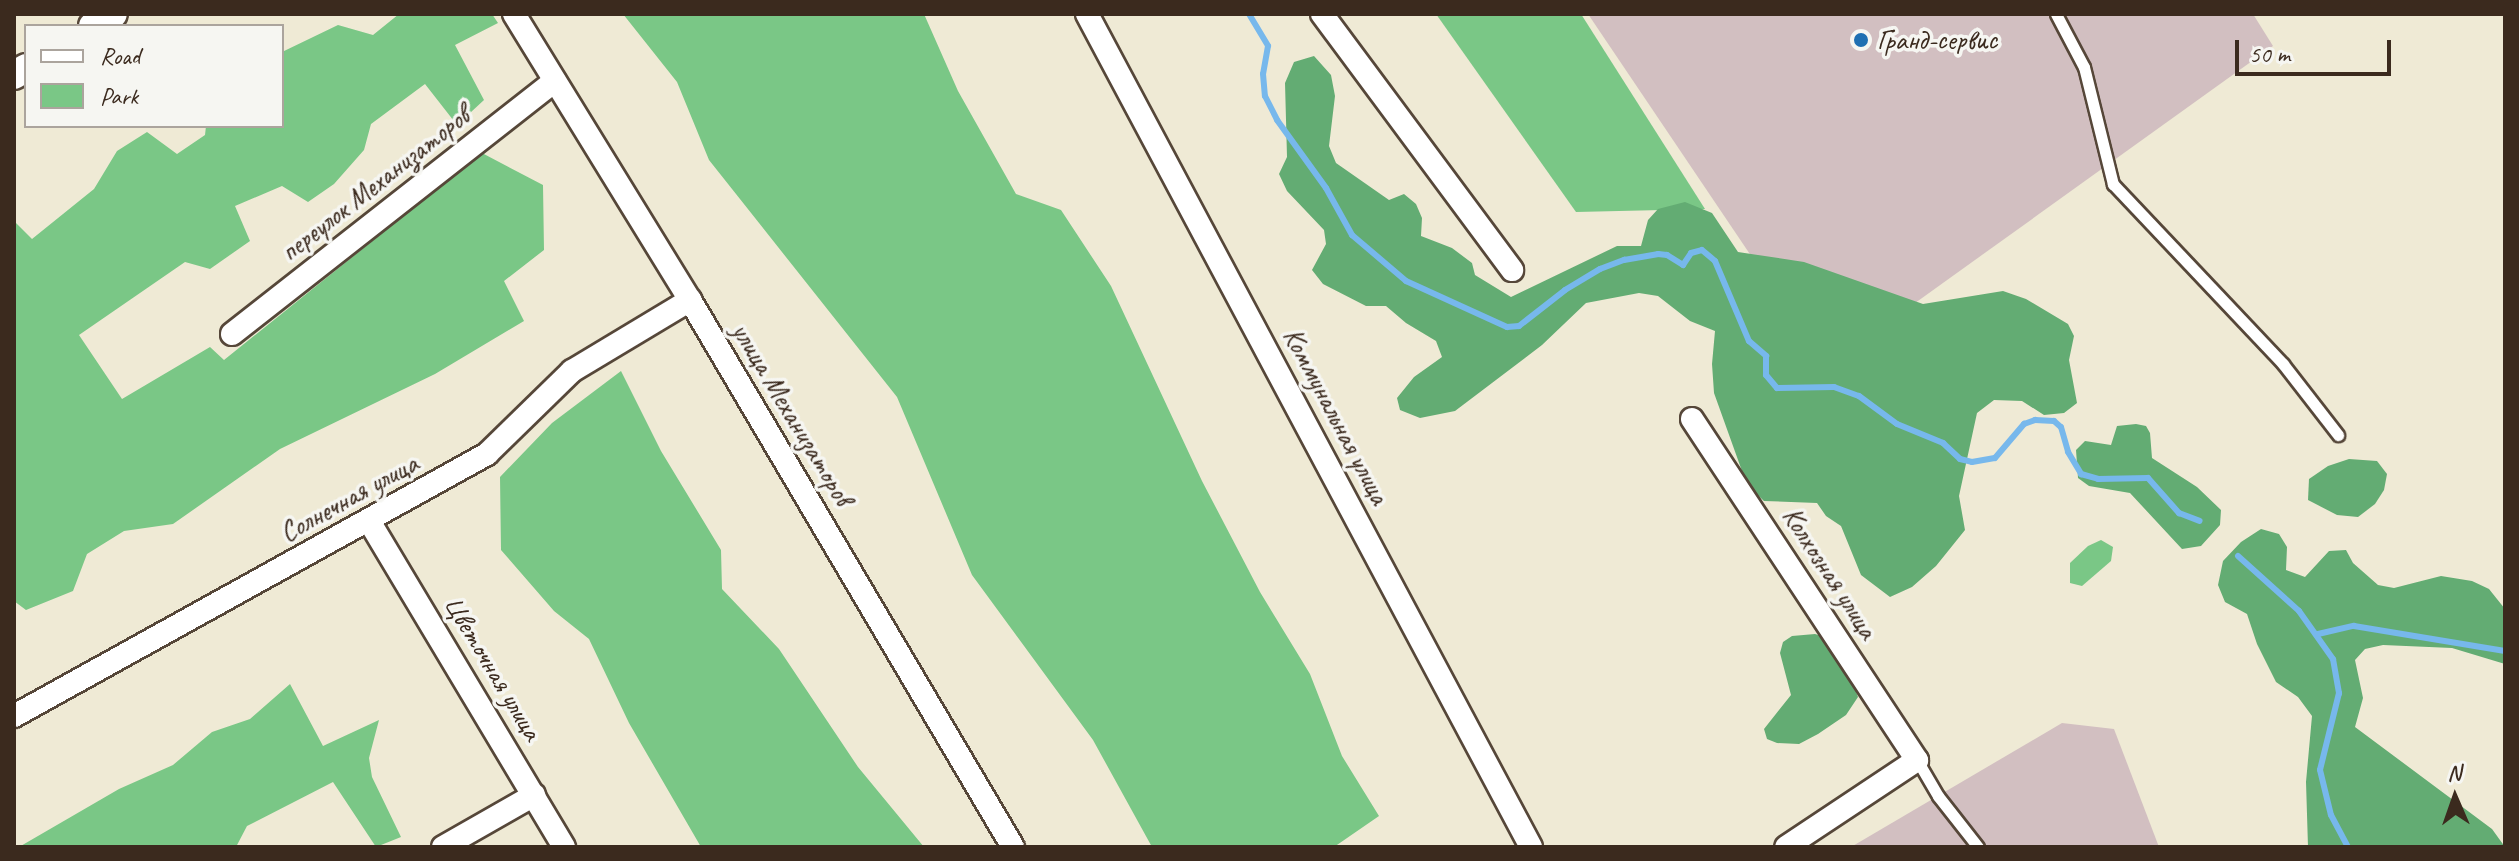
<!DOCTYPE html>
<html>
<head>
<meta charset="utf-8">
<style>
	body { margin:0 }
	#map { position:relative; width:2519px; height:861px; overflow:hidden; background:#efead5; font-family:Caveat,sans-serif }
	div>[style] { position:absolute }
	.industrial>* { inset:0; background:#d2bfc1 }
	.green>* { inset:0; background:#7ac786 }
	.forest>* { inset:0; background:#63ac73 }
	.stream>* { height:6px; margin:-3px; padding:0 3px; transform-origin:3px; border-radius:3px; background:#77b8ec }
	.roads { filter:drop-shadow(2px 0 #564739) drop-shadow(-2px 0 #564739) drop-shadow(0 2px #564739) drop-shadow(0 -2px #564739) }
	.service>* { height:11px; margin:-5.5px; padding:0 5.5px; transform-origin:5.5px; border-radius:5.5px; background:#fff }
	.minor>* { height:22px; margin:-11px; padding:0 11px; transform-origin:11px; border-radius:11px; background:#fff }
	.tertiary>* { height:28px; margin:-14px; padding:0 14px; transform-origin:14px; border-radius:14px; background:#fff }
	.dots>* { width:22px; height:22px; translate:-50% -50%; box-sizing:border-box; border:4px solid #f6f6f2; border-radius:50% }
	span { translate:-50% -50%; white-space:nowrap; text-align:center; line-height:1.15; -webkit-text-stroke:7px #f6f6f2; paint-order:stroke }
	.poi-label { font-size:28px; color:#3b2a1e }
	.left { translate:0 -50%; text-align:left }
	.street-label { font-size:28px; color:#3b2a1e }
	.frame { position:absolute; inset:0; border:16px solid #3b2a1e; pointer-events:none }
	.legend { position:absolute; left:24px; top:24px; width:260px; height:104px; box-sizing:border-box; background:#f6f6f2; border:2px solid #aba49d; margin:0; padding:10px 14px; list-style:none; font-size:24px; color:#3b2a1e }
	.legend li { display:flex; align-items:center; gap:16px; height:40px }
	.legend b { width:40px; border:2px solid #aba49d }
	.north { position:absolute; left:2415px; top:757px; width:80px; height:80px; -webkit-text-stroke:6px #f6f6f2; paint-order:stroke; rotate:358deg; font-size:22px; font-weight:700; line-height:32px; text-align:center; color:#3b2a1e }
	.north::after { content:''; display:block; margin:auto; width:28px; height:36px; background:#3b2a1e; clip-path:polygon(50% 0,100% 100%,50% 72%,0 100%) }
	.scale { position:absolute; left:2235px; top:40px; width:156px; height:36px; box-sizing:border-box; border:4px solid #3b2a1e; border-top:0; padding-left:10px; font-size:24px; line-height:28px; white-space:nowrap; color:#3b2a1e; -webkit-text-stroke:6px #f6f6f2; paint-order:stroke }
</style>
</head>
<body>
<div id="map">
	<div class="industrial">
		<i style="clip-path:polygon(1588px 14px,2253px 14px,2273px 46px,1826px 367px)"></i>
		<i style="clip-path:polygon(2062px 723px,2114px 729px,2159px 847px,1851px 847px)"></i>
	</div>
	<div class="green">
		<i style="clip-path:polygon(399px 14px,492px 14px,498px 23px,455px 45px,484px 100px,457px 125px,425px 84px,371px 124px,364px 150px,334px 184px,308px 202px,282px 186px,235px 206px,250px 241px,210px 269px,185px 262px,79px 335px,122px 399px,210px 347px,224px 360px,482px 153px,543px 185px,544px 250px,504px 281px,524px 321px,435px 374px,280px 449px,173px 524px,124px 531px,87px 554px,73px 591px,26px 610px,14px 601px,14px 221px,32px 239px,94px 189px,117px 151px,147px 132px,177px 154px,205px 135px,206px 126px,282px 126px,282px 52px,338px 25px,373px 35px)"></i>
		<i style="clip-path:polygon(623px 14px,924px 14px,958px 91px,1016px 194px,1061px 210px,1111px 286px,1202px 481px,1260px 592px,1310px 674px,1342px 756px,1379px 816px,1334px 847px,1152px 847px,1093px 740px,972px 575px,897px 397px,709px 160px,677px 82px)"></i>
		<i style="clip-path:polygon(1436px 14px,1581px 14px,1705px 209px,1576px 212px)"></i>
		<i style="clip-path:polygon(621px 371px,661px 451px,721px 550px,722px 589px,779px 649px,858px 767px,924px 847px,701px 847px,629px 723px,589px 639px,554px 611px,501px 550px,500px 477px,552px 423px)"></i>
		<i style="clip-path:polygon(2101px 540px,2113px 547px,2111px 561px,2082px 586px,2070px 583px,2070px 563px,2088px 546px)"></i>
		<i style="clip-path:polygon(290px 684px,323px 746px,379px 720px,369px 758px,372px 777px,401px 837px,376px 847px,333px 782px,247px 826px,236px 847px,19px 847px,119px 789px,173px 765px,212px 732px,250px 719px)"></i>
	</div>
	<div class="forest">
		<i style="clip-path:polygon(1314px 56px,1331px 75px,1335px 96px,1329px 146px,1336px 163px,1389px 200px,1404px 194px,1416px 204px,1422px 218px,1421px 236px,1452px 248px,1472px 263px,1475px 275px,1511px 297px,1617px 246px,1641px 246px,1648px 220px,1658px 209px,1685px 202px,1712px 213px,1738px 252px,1804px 262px,1923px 304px,2003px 291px,2026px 299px,2068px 324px,2074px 336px,2069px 360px,2077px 403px,2064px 413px,2044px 415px,2022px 401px,1994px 400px,1977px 413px,1959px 496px,1965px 530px,1936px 566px,1912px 587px,1890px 597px,1861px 575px,1841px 526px,1826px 516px,1817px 503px,1764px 501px,1747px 485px,1714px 393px,1712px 364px,1715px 331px,1690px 321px,1658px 296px,1639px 293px,1586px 303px,1542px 345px,1455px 411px,1420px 418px,1400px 410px,1397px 398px,1414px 377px,1442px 357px,1436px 341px,1406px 323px,1386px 306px,1366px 306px,1323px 284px,1312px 270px,1326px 244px,1324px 230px,1287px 191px,1279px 174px,1287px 157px,1285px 83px,1294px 62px)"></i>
		<i style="clip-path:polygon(2136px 424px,2146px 426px,2150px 433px,2152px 458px,2197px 487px,2221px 510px,2220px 525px,2201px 546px,2182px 549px,2130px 493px,2089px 486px,2078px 478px,2076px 450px,2085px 441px,2111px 445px,2117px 426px)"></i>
		<i style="clip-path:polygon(2349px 459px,2377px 461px,2387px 474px,2384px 490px,2375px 504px,2358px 517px,2337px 515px,2308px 500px,2309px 479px,2328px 466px)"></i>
		<i style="clip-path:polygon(2261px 529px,2279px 534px,2287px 547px,2286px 570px,2305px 577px,2329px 551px,2346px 550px,2353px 563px,2378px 585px,2394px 588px,2441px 576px,2472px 581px,2489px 589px,2505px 609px,2505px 664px,2452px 648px,2383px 645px,2365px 649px,2355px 660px,2363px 698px,2355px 727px,2492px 829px,2505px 847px,2308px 847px,2306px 782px,2312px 716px,2298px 697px,2276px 682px,2257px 644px,2247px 614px,2225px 602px,2218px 585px,2223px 561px,2241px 542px)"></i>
		<i style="clip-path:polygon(1815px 634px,1825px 637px,1847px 665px,1858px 697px,1846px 715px,1818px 734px,1799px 744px,1777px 743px,1767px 739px,1764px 729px,1791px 695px,1780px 653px,1783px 642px,1792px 636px)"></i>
	</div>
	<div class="stream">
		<i style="left:1249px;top:14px;width:37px;rotate:59deg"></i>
		<i style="left:1268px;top:46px;width:28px;rotate:100deg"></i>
		<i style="left:1263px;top:74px;width:22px;rotate:85deg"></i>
		<i style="left:1265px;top:96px;width:27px;rotate:63deg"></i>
		<i style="left:1277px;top:120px;width:84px;rotate:54.2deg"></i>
		<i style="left:1326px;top:188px;width:54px;rotate:61deg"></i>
		<i style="left:1352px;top:235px;width:71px;rotate:40.4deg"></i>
		<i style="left:1406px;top:281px;width:111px;rotate:24.5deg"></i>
		<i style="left:1507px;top:327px;width:12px;rotate:-5deg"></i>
		<i style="left:1519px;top:326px;width:58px;rotate:-38deg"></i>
		<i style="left:1565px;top:290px;width:41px;rotate:-31deg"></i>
		<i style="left:1600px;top:269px;width:26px;rotate:-21deg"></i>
		<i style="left:1624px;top:260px;width:35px;rotate:-10deg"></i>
		<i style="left:1658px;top:254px;width:9px;rotate:6deg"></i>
		<i style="left:1667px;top:255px;width:19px;rotate:32deg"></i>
		<i style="left:1683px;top:265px;width:14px;rotate:-56deg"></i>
		<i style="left:1691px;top:253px;width:11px;rotate:-15deg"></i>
		<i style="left:1702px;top:250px;width:17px;rotate:40deg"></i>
		<i style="left:1715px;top:261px;width:87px;rotate:67deg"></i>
		<i style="left:1749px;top:341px;width:23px;rotate:41deg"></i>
		<i style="left:1766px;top:356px;width:19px;rotate:90deg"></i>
		<i style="left:1766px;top:375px;width:17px;rotate:50deg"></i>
		<i style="left:1777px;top:388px;width:57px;rotate:-1deg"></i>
		<i style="left:1834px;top:387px;width:27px;rotate:20deg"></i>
		<i style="left:1859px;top:396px;width:47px;rotate:36.4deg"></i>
		<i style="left:1897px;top:424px;width:50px;rotate:22.4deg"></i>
		<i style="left:1943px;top:443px;width:23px;rotate:43deg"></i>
		<i style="left:1960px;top:459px;width:12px;rotate:14deg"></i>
		<i style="left:1972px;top:462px;width:23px;rotate:-10deg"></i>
		<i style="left:1995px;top:458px;width:45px;rotate:-49.5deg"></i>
		<i style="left:2024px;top:424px;width:12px;rotate:-20deg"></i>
		<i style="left:2035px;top:420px;width:19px;rotate:3deg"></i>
		<i style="left:2054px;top:421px;width:9px;rotate:41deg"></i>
		<i style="left:2061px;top:427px;width:26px;rotate:74deg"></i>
		<i style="left:2068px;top:452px;width:26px;rotate:59deg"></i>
		<i style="left:2081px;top:474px;width:18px;rotate:16deg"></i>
		<i style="left:2098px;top:479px;width:50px;rotate:-1.1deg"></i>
		<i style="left:2148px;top:478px;width:47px;rotate:48.5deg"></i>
		<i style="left:2179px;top:513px;width:22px;rotate:21deg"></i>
		<i style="left:2238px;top:556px;width:82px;rotate:42deg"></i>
		<i style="left:2299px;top:611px;width:59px;rotate:54.7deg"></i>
		<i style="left:2333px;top:659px;width:35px;rotate:80deg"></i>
		<i style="left:2339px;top:693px;width:79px;rotate:103.9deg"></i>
		<i style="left:2320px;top:770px;width:46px;rotate:76.3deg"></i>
		<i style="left:2331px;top:815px;width:36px;rotate:62deg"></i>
		<i style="left:2318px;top:634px;width:37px;rotate:-13deg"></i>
		<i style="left:2354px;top:626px;width:153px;rotate:9.4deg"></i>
	</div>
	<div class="roads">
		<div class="service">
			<i style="left:2056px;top:14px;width:60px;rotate:62.2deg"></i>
			<i style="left:2084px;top:67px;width:121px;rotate:76.1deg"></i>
			<i style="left:2113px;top:184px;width:248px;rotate:46.6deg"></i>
			<i style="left:2283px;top:364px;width:90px;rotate:52.2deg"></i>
			<i style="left:1917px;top:760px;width:42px;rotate:59.7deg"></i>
			<i style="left:1938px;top:796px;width:65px;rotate:51.9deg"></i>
		</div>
		<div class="minor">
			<i style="left:514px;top:14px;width:336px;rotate:58.4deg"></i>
			<i style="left:690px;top:300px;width:635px;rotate:59.44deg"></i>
			<i style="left:1087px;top:14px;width:944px;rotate:61.94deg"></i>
			<i style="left:1322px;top:14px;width:319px;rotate:53.4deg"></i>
			<i style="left:232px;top:334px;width:410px;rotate:-38.1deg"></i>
			<i style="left:1692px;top:419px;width:409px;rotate:56.6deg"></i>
			<i style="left:1917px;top:760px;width:157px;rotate:146.4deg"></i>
			<i style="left:369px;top:521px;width:380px;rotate:59.1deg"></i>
			<i style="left:14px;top:716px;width:541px;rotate:-28.98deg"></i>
			<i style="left:487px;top:454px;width:119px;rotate:-44.3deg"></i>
			<i style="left:572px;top:371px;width:138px;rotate:-31deg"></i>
			<i style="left:443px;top:847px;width:105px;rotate:-29.7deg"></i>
		</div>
		<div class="tertiary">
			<i style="left:93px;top:26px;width:23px;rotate:-31deg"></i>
			<i style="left:14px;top:75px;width:14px;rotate:-30deg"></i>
		</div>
	</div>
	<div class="dots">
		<i style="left:1861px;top:40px;background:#1f6fb2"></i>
	</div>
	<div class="poi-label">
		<span class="left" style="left:1877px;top:40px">Гранд-сервис</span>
	</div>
	<div class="street-label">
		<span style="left:375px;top:184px;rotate:-38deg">переулок Механизаторов</span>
		<span style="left:792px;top:414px;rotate:59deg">улица Механизаторов</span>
		<span style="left:1336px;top:416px;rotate:62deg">Коммунальная улица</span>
		<span style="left:349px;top:498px;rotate:-29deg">Солнечная улица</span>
		<span style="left:1830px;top:573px;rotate:57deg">Колхозная улица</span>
		<span style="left:493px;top:668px;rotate:59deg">Цветочная улица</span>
	</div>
	<div class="frame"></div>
	<ul class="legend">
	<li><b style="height:10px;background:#fff"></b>Road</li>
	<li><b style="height:22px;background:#7ac786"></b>Park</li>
	</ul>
	<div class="north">N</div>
	<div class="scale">50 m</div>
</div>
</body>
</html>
